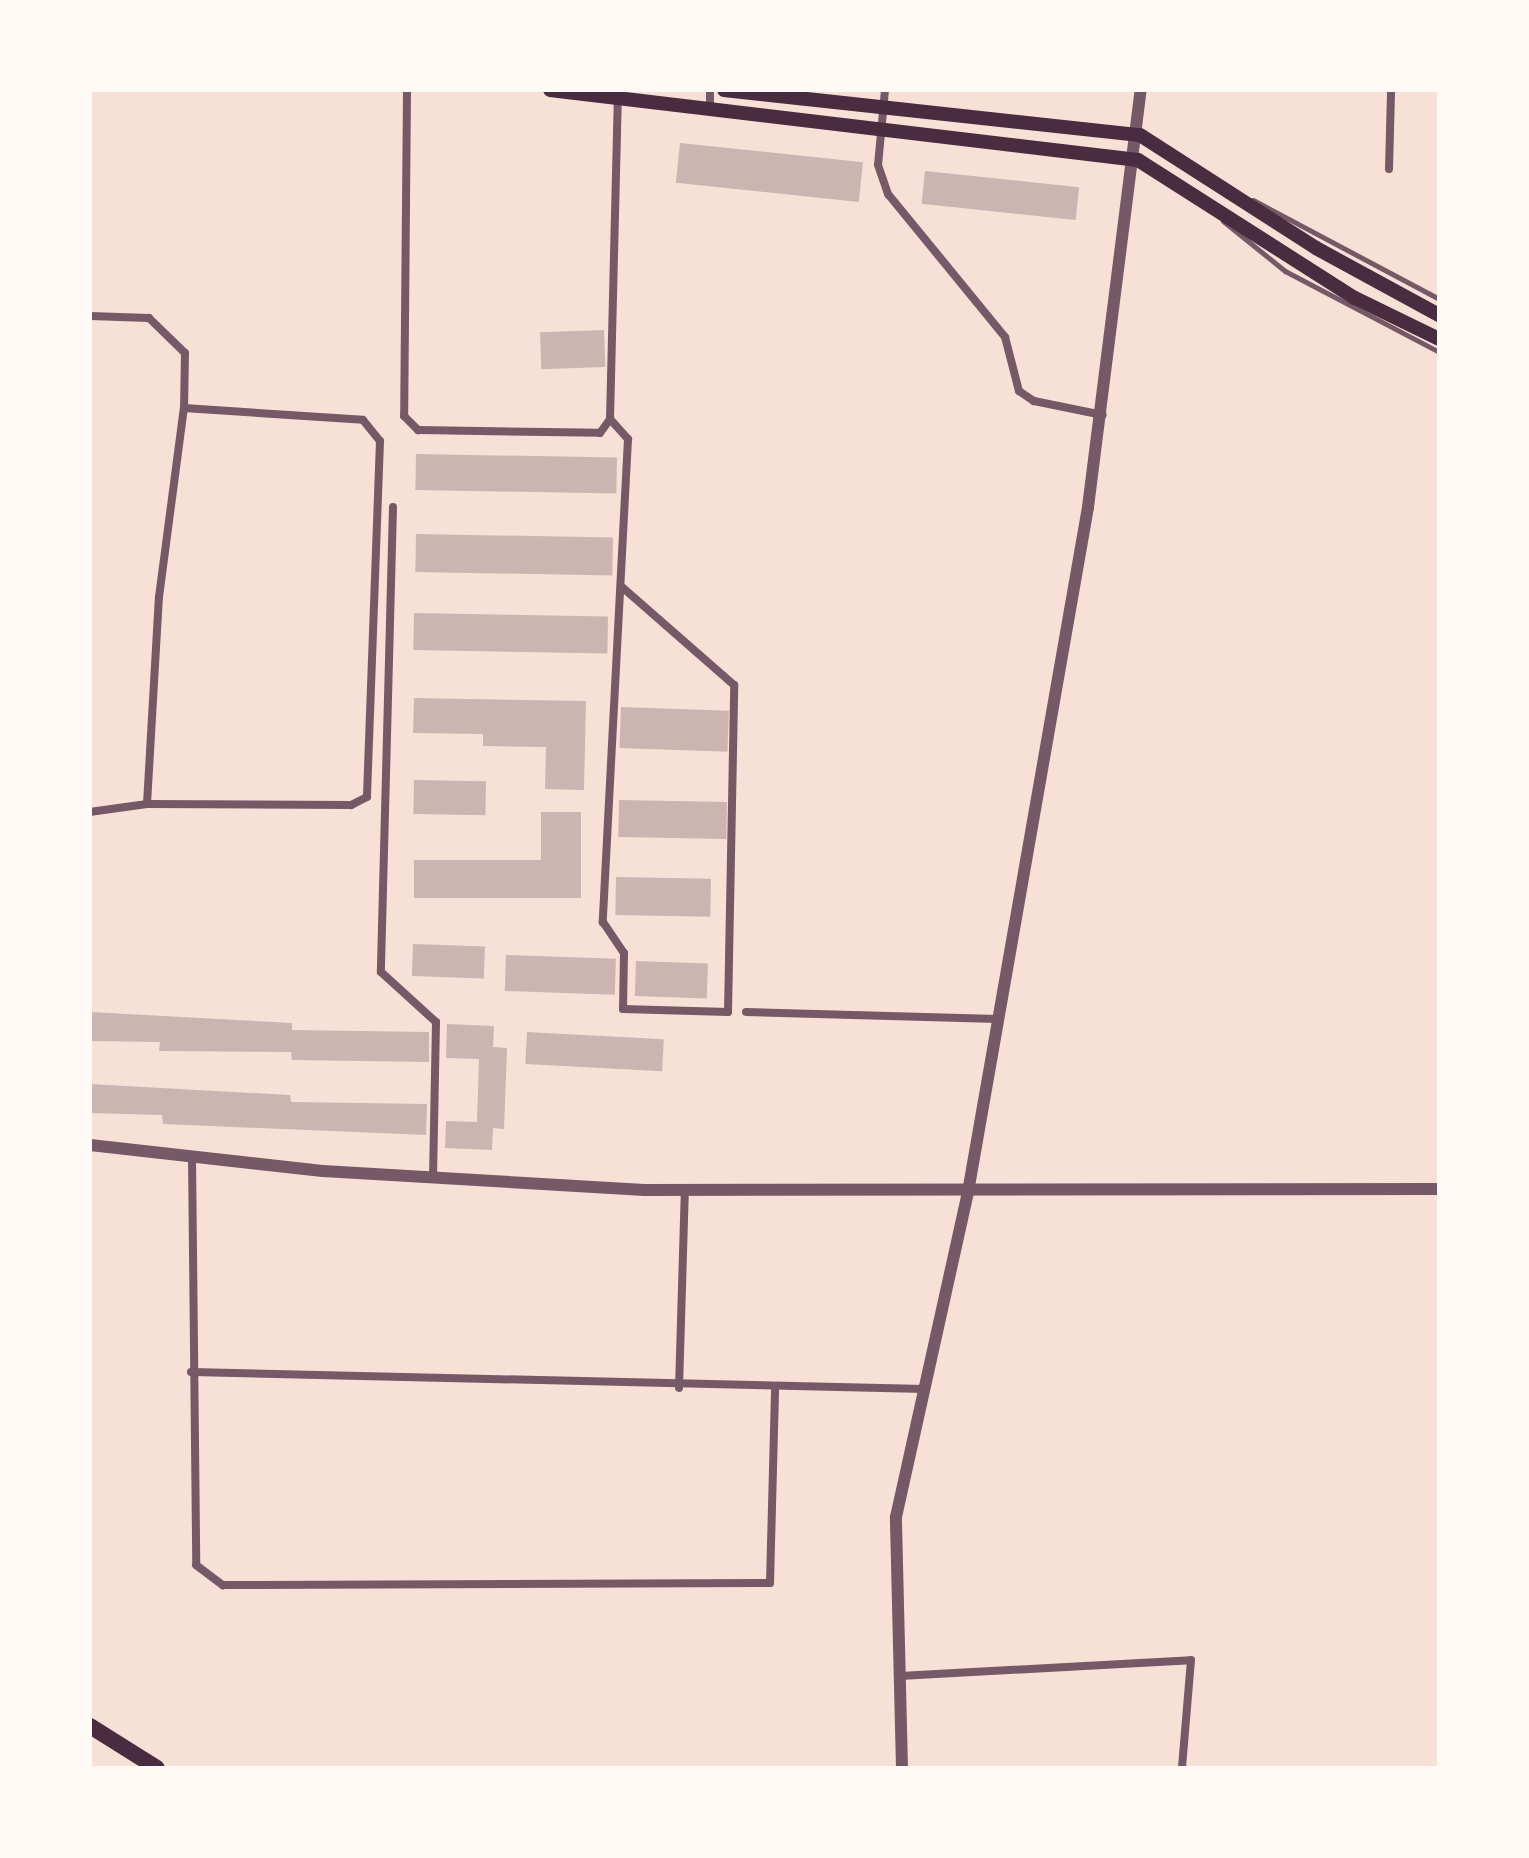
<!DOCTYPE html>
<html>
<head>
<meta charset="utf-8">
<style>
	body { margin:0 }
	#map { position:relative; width:1529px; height:1858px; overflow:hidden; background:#f7e1d7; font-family:Karla,sans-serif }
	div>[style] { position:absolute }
	.building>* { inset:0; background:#ccb4b1; transform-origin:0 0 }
	.service>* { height:5px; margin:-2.5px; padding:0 2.5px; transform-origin:2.5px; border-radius:2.5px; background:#755966 }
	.minor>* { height:8px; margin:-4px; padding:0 4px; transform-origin:4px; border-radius:4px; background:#755966 }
	.tertiary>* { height:12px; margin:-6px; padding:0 6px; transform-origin:6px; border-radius:6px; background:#755966 }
	.secondary>* { height:14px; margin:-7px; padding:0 7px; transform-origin:7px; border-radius:7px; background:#4a2c40 }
	.primary>* { height:16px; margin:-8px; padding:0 8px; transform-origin:8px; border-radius:8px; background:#4a2c40 }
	span { translate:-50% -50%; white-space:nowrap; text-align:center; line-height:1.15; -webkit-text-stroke:6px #fffaf5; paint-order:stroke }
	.frame { position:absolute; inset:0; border:92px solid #fffaf5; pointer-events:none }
</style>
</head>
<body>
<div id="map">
	<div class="building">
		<i style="left:680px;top:143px;width:184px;height:40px;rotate:6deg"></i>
		<i style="left:925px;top:171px;width:155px;height:33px;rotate:6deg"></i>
		<i style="left:604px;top:330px;width:37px;height:64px;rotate:88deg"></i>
		<i style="left:416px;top:454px;width:201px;height:36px;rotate:1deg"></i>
		<i style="left:416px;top:534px;width:197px;height:38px;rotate:1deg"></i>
		<i style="left:414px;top:613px;width:194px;height:37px;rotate:1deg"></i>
		<i style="clip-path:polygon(414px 698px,586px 701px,584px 790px,545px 789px,546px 747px,483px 746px,483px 734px,413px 733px)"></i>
		<i style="left:621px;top:707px;width:108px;height:41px;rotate:2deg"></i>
		<i style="left:414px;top:780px;width:72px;height:34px;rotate:1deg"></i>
		<i style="left:619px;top:800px;width:108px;height:37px;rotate:1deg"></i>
		<i style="clip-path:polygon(541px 812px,581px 812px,581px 898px,414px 898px,414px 860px,541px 860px)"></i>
		<i style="left:616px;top:877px;width:95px;height:38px;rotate:1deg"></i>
		<i style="left:413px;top:944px;width:72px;height:32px;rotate:2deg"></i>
		<i style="left:506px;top:955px;width:110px;height:36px;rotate:2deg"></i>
		<i style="left:636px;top:961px;width:72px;height:35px;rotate:2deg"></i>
		<i style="clip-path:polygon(90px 1012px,292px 1023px,292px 1030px,429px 1032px,429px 1062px,292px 1060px,291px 1052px,159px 1051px,160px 1042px,90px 1041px)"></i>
		<i style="clip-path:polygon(447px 1024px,494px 1026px,493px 1047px,507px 1048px,504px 1129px,493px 1128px,492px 1150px,445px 1148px,446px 1121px,477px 1122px,479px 1059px,446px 1058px)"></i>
		<i style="left:527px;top:1032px;width:137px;height:32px;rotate:3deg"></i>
		<i style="clip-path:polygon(90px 1084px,290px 1095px,291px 1102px,427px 1104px,426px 1135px,163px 1124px,162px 1115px,90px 1113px)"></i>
	</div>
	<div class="service">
		<i style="left:1253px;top:200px;width:211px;rotate:28deg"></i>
		<i style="left:1223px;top:221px;width:80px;rotate:38.9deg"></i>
		<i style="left:1285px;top:271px;width:174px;rotate:27.7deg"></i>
	</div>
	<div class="minor">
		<i style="left:407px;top:90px;width:326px;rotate:90.5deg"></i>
		<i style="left:404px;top:416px;width:20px;rotate:45deg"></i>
		<i style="left:418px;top:430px;width:182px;rotate:0.9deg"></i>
		<i style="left:600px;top:433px;width:17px;rotate:-54deg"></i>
		<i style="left:610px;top:419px;width:321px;rotate:-88.6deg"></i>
		<i style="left:885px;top:90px;width:75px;rotate:95.3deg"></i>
		<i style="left:878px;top:165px;width:31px;rotate:71deg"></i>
		<i style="left:888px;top:194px;width:185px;rotate:50.7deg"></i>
		<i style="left:1005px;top:337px;width:56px;rotate:75.5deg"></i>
		<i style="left:1019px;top:391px;width:18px;rotate:34deg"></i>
		<i style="left:1034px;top:401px;width:70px;rotate:11.5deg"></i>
		<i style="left:710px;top:108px;width:18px;rotate:-90deg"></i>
		<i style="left:1389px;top:169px;width:79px;rotate:-88.5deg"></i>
		<i style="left:90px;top:316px;width:59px;rotate:1.9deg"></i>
		<i style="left:149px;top:318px;width:50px;rotate:44.2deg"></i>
		<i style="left:185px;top:353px;width:55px;rotate:91deg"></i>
		<i style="left:184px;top:408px;width:179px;rotate:3.8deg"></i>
		<i style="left:363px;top:420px;width:27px;rotate:51deg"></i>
		<i style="left:380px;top:441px;width:356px;rotate:92.1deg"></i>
		<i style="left:367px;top:797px;width:18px;rotate:153deg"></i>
		<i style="left:351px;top:805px;width:204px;rotate:-179.7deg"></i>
		<i style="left:147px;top:804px;width:58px;rotate:172deg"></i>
		<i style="left:610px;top:419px;width:27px;rotate:48deg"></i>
		<i style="left:628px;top:439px;width:484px;rotate:93deg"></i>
		<i style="left:603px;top:922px;width:37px;rotate:56deg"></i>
		<i style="left:624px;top:953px;width:56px;rotate:91deg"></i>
		<i style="left:623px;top:1009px;width:105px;rotate:1.6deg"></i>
		<i style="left:728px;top:1012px;width:327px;rotate:-88.9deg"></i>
		<i style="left:734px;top:685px;width:150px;rotate:-138.8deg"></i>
		<i style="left:393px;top:507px;width:465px;rotate:91.5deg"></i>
		<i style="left:381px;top:972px;width:74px;rotate:42.3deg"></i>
		<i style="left:436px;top:1022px;width:156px;rotate:91.1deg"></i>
		<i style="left:147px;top:804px;width:207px;rotate:-86.7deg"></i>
		<i style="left:159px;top:597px;width:191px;rotate:-82.5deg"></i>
		<i style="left:746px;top:1012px;width:252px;rotate:1.6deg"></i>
		<i style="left:192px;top:1156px;width:409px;rotate:89.4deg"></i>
		<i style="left:196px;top:1565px;width:34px;rotate:37deg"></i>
		<i style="left:223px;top:1585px;width:547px;rotate:-0.21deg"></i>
		<i style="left:770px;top:1583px;width:193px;rotate:-88.5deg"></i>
		<i style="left:191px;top:1372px;width:734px;rotate:1.33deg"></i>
		<i style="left:679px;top:1388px;width:198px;rotate:-88.3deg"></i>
		<i style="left:900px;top:1676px;width:291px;rotate:-3.1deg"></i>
		<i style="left:1191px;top:1660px;width:108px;rotate:94.8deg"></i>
	</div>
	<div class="tertiary">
		<i style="left:90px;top:1145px;width:234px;rotate:6.4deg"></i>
		<i style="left:323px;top:1171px;width:322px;rotate:3.4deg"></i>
		<i style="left:644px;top:1190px;width:795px;rotate:-0.07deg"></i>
		<i style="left:902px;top:1768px;width:251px;rotate:-91.4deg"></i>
		<i style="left:896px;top:1517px;width:333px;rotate:-77.5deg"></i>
		<i style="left:968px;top:1192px;width:695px;rotate:-80.06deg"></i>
		<i style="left:1088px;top:507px;width:420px;rotate:-82.8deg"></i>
	</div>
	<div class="secondary">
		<i style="left:550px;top:90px;width:592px;rotate:6.79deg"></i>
		<i style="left:1138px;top:160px;width:257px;rotate:32.5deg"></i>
		<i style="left:1355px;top:298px;width:93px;rotate:26deg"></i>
		<i style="left:724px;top:90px;width:418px;rotate:6.2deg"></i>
		<i style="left:1140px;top:135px;width:209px;rotate:32.7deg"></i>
		<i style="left:1316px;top:248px;width:140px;rotate:28.6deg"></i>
	</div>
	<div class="primary">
		<i style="left:90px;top:1726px;width:79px;rotate:32.1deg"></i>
	</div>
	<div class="frame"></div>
</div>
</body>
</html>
